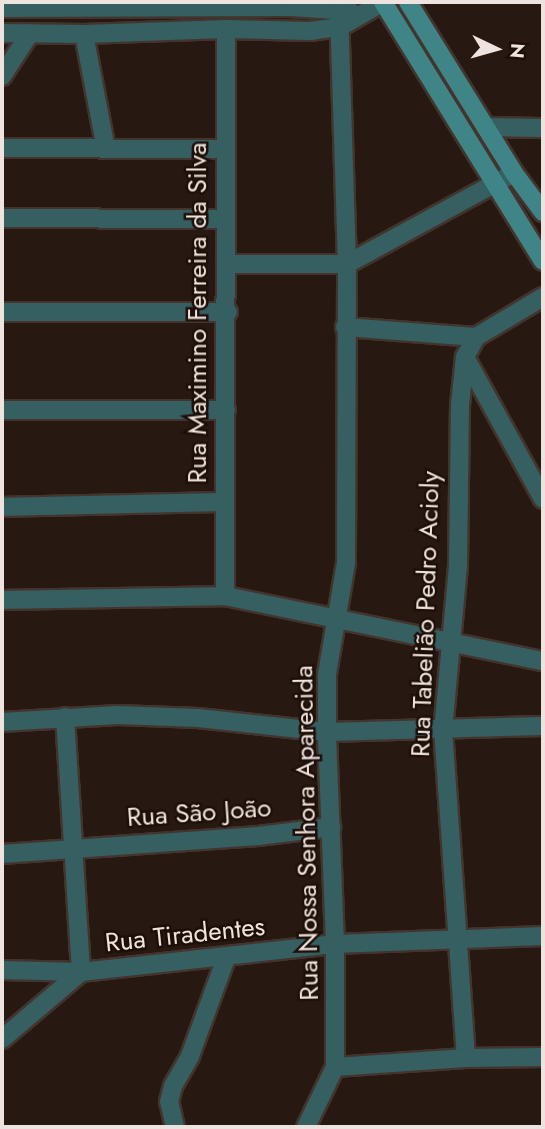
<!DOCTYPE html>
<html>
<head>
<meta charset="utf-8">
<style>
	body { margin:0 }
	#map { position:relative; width:545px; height:1129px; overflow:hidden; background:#271811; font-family:Jost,sans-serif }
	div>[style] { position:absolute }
	.roads { filter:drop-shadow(2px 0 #43342e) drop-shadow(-2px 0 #43342e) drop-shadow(0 2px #43342e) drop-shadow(0 -2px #43342e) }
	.minor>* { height:18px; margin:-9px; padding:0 9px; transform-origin:9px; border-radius:9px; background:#355f61 }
	.secondary>* { height:18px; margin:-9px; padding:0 9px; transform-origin:9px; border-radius:9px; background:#3f8588 }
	span { translate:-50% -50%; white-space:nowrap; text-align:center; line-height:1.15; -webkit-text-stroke:5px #1d0f08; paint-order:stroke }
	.street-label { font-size:26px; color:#eee3de }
	.frame { position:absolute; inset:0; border:4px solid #eee3de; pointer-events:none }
	.north { position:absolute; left:461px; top:14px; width:70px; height:70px; -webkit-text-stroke:5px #1d0f08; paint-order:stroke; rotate:95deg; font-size:19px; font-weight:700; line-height:28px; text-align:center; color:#eee3de }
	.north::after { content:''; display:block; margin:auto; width:24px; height:32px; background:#eee3de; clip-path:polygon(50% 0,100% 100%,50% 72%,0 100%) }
</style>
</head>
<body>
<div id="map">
	<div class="roads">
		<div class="minor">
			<i style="left:2px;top:8px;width:288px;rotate:-0.2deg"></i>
			<i style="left:290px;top:7px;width:60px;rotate:3.8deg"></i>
			<i style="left:2px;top:33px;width:82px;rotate:0.7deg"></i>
			<i style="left:84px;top:34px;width:142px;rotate:-2deg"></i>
			<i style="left:226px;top:29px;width:84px;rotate:1.4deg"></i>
			<i style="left:310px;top:31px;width:30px;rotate:-8deg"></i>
			<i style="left:340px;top:27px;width:50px;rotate:-30.2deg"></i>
			<i style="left:84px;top:34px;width:117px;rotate:79.2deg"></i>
			<i style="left:2px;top:76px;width:51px;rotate:-56.9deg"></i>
			<i style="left:485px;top:127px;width:58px;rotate:1deg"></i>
			<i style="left:2px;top:148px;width:223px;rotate:0.3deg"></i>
			<i style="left:2px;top:218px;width:224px;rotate:0.3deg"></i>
			<i style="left:227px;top:264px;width:120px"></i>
			<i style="left:347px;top:264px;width:190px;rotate:-28.6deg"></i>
			<i style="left:2px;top:312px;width:226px"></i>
			<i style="left:345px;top:327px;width:131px;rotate:4.4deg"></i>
			<i style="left:465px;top:357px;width:162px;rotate:61.2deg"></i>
			<i style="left:2px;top:410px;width:224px"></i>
			<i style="left:2px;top:507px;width:221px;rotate:-1.3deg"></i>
			<i style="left:225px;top:596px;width:567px;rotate:-89.9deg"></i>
			<i style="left:2px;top:600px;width:223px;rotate:-1deg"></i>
			<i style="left:225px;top:596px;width:325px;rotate:11.6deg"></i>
			<i style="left:65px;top:717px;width:256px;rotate:86.4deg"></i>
			<i style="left:2px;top:722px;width:116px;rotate:-3.5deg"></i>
			<i style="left:118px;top:715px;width:80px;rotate:2.1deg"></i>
			<i style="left:198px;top:718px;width:130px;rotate:6.2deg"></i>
			<i style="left:327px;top:732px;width:216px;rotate:-1.6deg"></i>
			<i style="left:2px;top:854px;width:257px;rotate:-4deg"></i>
			<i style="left:258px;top:836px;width:74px;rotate:-7deg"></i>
			<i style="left:2px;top:970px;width:79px;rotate:1.5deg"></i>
			<i style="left:81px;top:972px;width:256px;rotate:-6.3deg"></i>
			<i style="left:335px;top:944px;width:208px;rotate:-2.2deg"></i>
			<i style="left:2px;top:1039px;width:104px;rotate:-40.3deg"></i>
			<i style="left:466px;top:1058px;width:328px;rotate:-94deg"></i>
			<i style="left:443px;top:731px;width:165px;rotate:-84.8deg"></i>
			<i style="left:458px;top:567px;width:162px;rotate:-89.3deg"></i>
			<i style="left:460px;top:405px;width:48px;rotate:-84.1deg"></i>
			<i style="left:465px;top:357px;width:23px;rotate:-61deg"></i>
			<i style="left:476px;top:337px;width:78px;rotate:-30.8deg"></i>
			<i style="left:335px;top:1067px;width:123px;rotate:-90deg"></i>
			<i style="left:335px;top:944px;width:212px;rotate:-92.2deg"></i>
			<i style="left:327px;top:732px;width:58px;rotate:-90deg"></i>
			<i style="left:327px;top:674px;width:113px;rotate:-80.3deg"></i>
			<i style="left:346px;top:563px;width:299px;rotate:-89.8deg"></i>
			<i style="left:347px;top:264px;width:255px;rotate:-91.8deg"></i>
			<i style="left:335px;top:1067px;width:131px;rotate:-3.9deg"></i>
			<i style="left:466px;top:1058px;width:77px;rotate:-0.7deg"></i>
			<i style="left:175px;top:1127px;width:26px;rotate:-103deg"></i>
			<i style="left:169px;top:1102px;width:16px;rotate:-76deg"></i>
			<i style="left:173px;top:1086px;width:34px;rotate:-60deg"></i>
			<i style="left:190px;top:1056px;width:104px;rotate:-69.8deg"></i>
			<i style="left:306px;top:1127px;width:67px;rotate:-64.2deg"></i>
		</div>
		<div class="secondary">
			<i style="left:383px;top:2px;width:304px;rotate:58.3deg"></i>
			<i style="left:408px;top:2px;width:201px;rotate:58.2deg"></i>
			<i style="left:514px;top:173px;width:49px;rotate:53.4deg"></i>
		</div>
	</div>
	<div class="street-label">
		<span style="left:198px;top:313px;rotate:-90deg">Rua Maximino Ferreira da Silva</span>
		<span style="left:426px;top:614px;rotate:-88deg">Rua Tabelião Pedro Acioly</span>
		<span style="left:199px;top:813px;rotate:-4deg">Rua São João</span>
		<span style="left:307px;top:833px;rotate:-91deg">Rua Nossa Senhora Aparecida</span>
		<span style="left:185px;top:935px;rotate:-6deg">Rua Tiradentes</span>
	</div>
	<div class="frame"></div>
	<div class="north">N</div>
</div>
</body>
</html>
